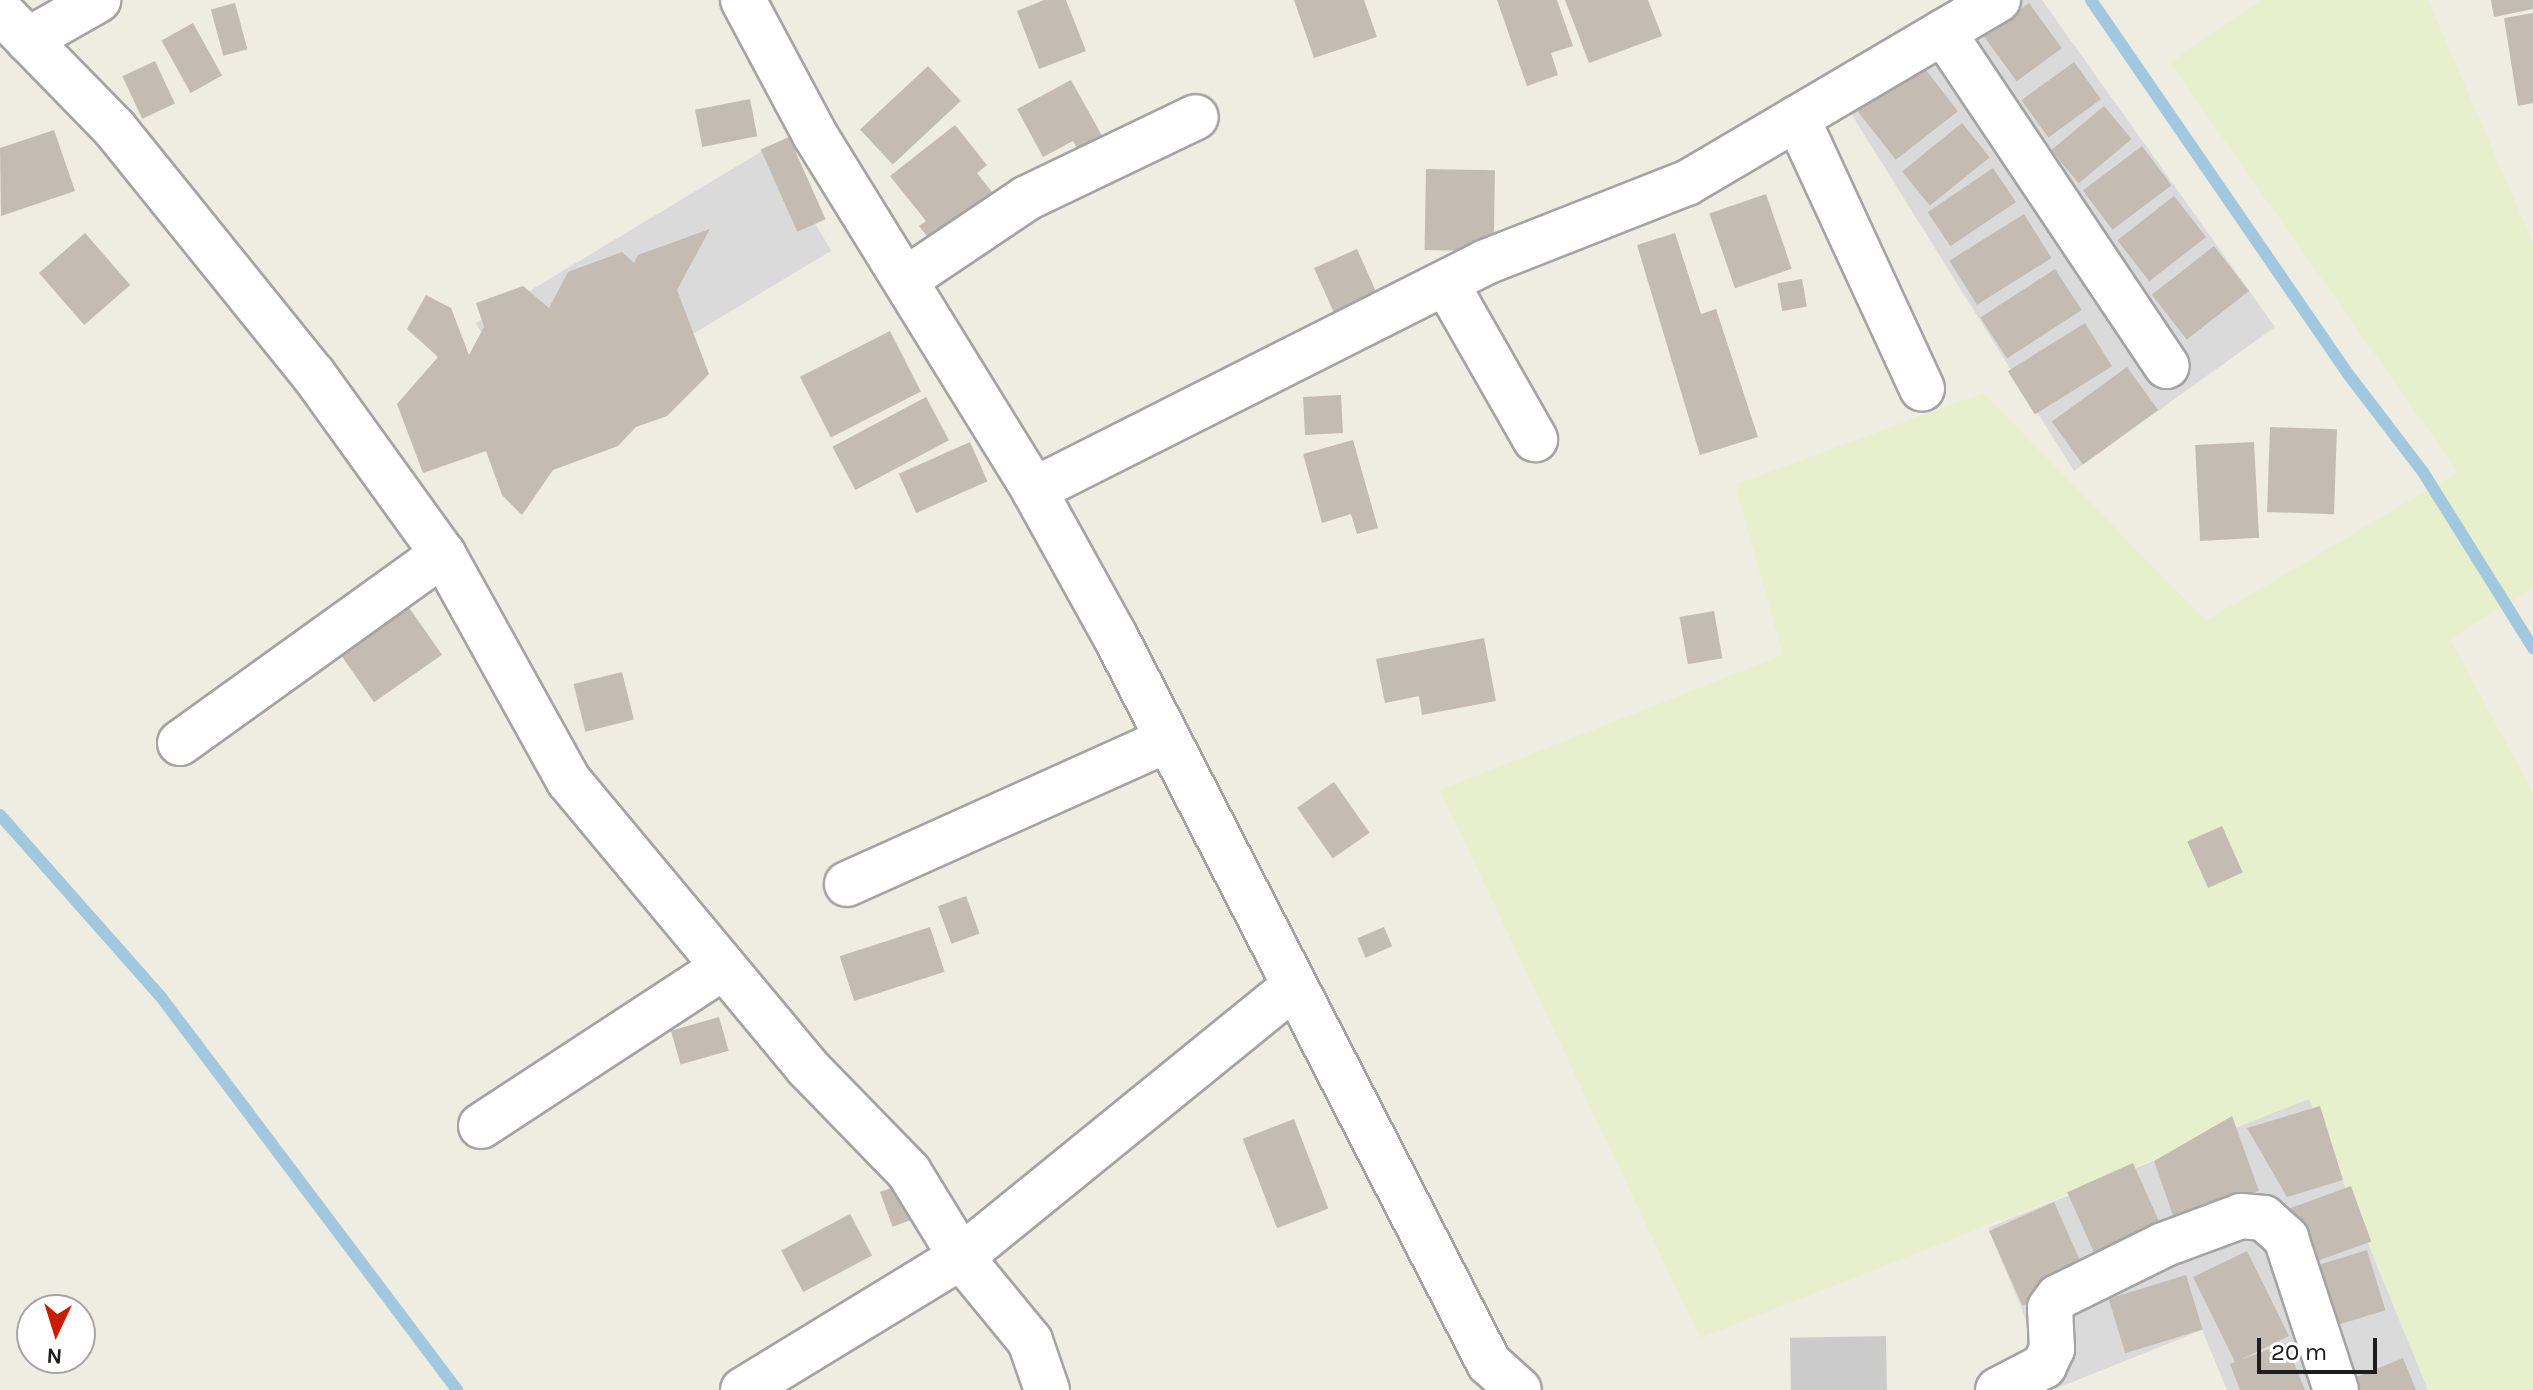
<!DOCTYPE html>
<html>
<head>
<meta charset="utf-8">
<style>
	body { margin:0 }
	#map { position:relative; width:2533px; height:1390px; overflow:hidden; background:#efece2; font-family:Karla,sans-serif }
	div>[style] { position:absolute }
	.residential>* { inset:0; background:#dbdada; transform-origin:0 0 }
	.religious>* { inset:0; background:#cbcbcb; transform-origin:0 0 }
	.farmland>* { inset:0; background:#e7efcd }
	.stream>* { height:12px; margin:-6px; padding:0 6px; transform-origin:6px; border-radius:6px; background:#a1c8df }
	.building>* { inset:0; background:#c4bcb2; transform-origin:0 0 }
	.roads { filter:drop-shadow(2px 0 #a4a4a4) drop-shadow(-2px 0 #a4a4a4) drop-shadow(0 2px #a4a4a4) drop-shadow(0 -2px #a4a4a4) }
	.minor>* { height:44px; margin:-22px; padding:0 22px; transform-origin:22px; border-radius:22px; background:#fff }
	span { translate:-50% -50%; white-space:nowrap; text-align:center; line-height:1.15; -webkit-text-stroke:6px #fff; paint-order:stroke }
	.north { position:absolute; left:16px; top:1294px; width:80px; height:80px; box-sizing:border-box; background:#fff; border:2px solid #a5a5a5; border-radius:50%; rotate:184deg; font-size:22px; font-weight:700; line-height:32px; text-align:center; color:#1d1d1d }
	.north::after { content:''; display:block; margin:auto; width:28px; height:36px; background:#ca1c00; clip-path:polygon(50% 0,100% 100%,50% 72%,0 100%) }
	.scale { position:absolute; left:2257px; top:1338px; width:120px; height:36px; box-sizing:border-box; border:4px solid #1d1d1d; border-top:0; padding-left:10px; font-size:24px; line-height:28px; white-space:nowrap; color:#1d1d1d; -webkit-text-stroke:6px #fff; paint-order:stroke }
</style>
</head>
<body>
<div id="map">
	<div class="residential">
		<i style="clip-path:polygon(2022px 0,2042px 0,2275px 327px,2074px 471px,1847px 107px)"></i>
		<i style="left:769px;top:147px;width:121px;height:342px;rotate:59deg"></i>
		<i style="clip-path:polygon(2309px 1098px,2428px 1390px,2227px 1390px,2202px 1330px,2055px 1389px,1988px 1228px)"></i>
	</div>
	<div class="religious">
		<i style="left:1886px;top:1336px;width:54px;height:96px;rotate:89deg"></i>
	</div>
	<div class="farmland">
		<i style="clip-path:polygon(2261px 0,2428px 0,2533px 243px,2533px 587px,2450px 639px,2533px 793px,2533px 1390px,2428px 1390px,2309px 1099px,1700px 1338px,1440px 790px,1783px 655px,1735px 485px,1983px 393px,2206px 621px,2458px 472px,2170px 63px)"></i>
	</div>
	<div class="stream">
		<i style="left:2091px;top:0;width:454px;rotate:55.5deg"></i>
		<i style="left:2348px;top:374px;width:123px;rotate:52.6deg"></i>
		<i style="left:2423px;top:472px;width:208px;rotate:58deg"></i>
		<i style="left:0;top:815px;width:243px;rotate:48.5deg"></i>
		<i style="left:161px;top:997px;width:492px;rotate:53deg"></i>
	</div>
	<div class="building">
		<i style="clip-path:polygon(1044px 0,1066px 0,1086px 51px,1039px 69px,1017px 11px)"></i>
		<i style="clip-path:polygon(1294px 0,1364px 0,1377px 37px,1314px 58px)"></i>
		<i style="clip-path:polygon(1497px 0,1557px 0,1573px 46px,1551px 53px,1558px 75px,1527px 86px)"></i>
		<i style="clip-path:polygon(1565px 0,1648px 0,1662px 36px,1589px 63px)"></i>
		<i style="clip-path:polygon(2491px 0,2533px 0,2533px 9px,2494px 17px)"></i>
		<i style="left:235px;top:3px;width:48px;height:25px;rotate:75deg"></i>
		<i style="left:2029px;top:3px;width:56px;height:56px;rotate:54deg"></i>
		<i style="clip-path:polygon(2533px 13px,2533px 103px,2518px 106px,2504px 18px)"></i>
		<i style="left:193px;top:23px;width:60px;height:36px;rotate:61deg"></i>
		<i style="left:1918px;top:60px;width:65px;height:79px;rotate:52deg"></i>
		<i style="left:155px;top:61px;width:47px;height:36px;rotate:65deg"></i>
		<i style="left:2074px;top:62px;width:46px;height:65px;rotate:54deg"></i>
		<i style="left:928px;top:66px;width:48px;height:93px;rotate:47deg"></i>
		<i style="clip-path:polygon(1071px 80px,1110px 150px,1085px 163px,1073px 141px,1043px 157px,1017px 109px)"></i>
		<i style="left:750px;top:99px;width:38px;height:56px;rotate:79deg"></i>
		<i style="left:2104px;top:106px;width:43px;height:69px;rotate:50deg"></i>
		<i style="left:1962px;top:123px;width:44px;height:77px;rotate:51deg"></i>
		<i style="clip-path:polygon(955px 125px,987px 165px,977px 173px,999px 201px,937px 249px,919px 226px,926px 221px,890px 176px)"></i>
		<i style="clip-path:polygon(54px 130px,75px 191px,1px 216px,0 148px)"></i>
		<i style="left:789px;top:137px;width:90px;height:31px;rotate:66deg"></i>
		<i style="left:2142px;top:146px;width:49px;height:74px;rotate:53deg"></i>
		<i style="left:1993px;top:168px;width:41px;height:79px;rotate:56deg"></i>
		<i style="left:1426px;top:169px;width:69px;height:81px;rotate:1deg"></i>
		<i style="left:1766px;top:194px;width:79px;height:60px;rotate:71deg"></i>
		<i style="left:2174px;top:196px;width:52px;height:72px;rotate:52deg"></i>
		<i style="left:2024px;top:214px;width:52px;height:88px;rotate:58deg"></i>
		<i style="clip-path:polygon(710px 229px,677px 290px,709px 374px,667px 416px,636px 427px,618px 446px,553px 470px,522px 515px,502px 495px,486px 451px,423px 473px,397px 404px,438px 357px,407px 329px,426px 295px,451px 308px,469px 355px,484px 327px,476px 303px,523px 286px,549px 308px,568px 272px,622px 252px,634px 263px,638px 255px)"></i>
		<i style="left:85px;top:233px;width:69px;height:61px;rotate:49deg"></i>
		<i style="clip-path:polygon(1675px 233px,1701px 314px,1716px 309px,1758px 437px,1700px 455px,1637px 245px)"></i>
		<i style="left:2214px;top:246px;width:57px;height:79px;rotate:52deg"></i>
		<i style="left:1357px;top:249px;width:52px;height:47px;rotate:66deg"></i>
		<i style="left:2055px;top:269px;width:49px;height:89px;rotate:57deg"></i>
		<i style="left:1802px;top:279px;width:28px;height:25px;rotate:80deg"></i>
		<i style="left:2085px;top:323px;width:51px;height:91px;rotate:58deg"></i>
		<i style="left:890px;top:331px;width:68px;height:101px;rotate:63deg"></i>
		<i style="left:2127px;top:367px;width:53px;height:93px;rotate:54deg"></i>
		<i style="left:1341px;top:395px;width:38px;height:38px;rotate:87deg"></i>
		<i style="left:926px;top:397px;width:49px;height:106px;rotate:62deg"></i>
		<i style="left:2270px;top:427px;width:67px;height:85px;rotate:2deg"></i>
		<i style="clip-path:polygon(1353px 440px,1378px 528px,1357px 534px,1351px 514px,1322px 523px,1303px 454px)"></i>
		<i style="left:970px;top:442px;width:43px;height:78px;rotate:66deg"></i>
		<i style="left:2254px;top:442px;width:96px;height:59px;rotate:87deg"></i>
		<i style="left:403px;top:599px;width:68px;height:83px;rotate:55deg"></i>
		<i style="left:1714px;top:611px;width:48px;height:35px;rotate:80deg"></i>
		<i style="clip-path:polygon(1484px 638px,1496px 701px,1422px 715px,1419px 696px,1385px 703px,1376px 659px)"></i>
		<i style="left:622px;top:672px;width:49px;height:50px;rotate:76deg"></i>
		<i style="left:1334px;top:782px;width:62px;height:45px;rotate:55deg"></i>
		<i style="left:2222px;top:826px;width:51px;height:38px;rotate:66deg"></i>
		<i style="left:966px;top:896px;width:40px;height:30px;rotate:70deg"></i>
		<i style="left:930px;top:927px;width:47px;height:95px;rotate:72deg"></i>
		<i style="left:1384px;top:927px;width:21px;height:29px;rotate:67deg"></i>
		<i style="left:719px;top:1017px;width:35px;height:50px;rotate:74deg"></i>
		<i style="clip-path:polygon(2320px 1106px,2343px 1180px,2287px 1197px,2247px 1128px)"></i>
		<i style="clip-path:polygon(2232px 1116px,2259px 1191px,2175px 1221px,2154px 1161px)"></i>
		<i style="left:1294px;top:1119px;width:96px;height:55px;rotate:69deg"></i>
		<i style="left:2133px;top:1163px;width:66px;height:72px;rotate:66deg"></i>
		<i style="left:910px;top:1181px;width:37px;height:32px;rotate:70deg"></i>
		<i style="left:2351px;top:1186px;width:59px;height:67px;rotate:70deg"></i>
		<i style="left:2054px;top:1202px;width:82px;height:71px;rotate:66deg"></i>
		<i style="left:850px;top:1214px;width:47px;height:78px;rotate:62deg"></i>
		<i style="left:2367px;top:1250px;width:63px;height:63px;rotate:73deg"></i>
		<i style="clip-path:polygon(2247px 1251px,2289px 1336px,2240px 1360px,2286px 1343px,2305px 1390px,2240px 1390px,2230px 1364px,2235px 1362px,2193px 1277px)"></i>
		<i style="left:2186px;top:1275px;width:57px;height:81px;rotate:73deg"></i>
		<i style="clip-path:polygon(2403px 1358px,2416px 1390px,2348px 1390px,2344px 1382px)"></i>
	</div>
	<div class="roads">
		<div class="minor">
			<i style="left:743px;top:0;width:153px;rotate:61.9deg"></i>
			<i style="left:815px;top:135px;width:417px;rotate:58.3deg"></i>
			<i style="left:1034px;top:490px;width:167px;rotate:61deg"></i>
			<i style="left:1115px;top:636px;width:818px;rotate:62.78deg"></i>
			<i style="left:1489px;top:1363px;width:40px;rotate:42deg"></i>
			<i style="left:0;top:11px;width:165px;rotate:45.7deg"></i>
			<i style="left:115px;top:129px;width:315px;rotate:51.1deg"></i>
			<i style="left:313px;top:374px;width:222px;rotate:54.2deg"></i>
			<i style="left:443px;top:554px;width:260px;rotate:61deg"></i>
			<i style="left:569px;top:781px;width:372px;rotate:50.2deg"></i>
			<i style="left:807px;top:1067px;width:146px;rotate:45.8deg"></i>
			<i style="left:909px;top:1172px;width:100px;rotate:58.5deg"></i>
			<i style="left:961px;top:1257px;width:109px;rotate:50.6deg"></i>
			<i style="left:1030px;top:1341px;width:52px;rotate:70.9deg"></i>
			<i style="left:1943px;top:32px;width:402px;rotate:56.2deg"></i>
			<i style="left:28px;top:40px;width:81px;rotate:-29.7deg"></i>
			<i style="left:1797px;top:118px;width:298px;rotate:65.2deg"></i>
			<i style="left:905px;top:280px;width:147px;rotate:-33.9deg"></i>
			<i style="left:1027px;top:198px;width:187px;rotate:-25.6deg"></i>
			<i style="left:1446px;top:283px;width:180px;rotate:60.3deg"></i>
			<i style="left:1034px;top:490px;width:506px;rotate:-26.77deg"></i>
			<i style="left:1486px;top:262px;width:216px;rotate:-21.5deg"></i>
			<i style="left:1687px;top:183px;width:361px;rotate:-30.5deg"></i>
			<i style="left:180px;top:743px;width:324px;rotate:-35.7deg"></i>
			<i style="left:847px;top:884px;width:352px;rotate:-24.2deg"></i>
			<i style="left:481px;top:1126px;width:290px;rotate:-33.2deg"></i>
			<i style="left:743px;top:1390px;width:255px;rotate:-31.4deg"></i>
			<i style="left:961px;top:1257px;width:429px;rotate:-39.1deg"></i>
			<i style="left:1998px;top:1390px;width:52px;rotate:-27.6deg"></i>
			<i style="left:2044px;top:1366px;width:19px;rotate:-65deg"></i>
			<i style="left:2052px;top:1349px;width:41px;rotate:-92.8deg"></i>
			<i style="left:2050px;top:1308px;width:14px;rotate:-54deg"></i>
			<i style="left:2058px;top:1297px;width:117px;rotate:-26.3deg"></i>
			<i style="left:2163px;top:1245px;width:83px;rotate:-20.4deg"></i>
			<i style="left:2241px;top:1216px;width:23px;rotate:5deg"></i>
			<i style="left:2264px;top:1218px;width:30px;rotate:42deg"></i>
			<i style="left:2286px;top:1238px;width:160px;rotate:71.8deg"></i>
		</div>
	</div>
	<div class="north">N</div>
	<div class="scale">20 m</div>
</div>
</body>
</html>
